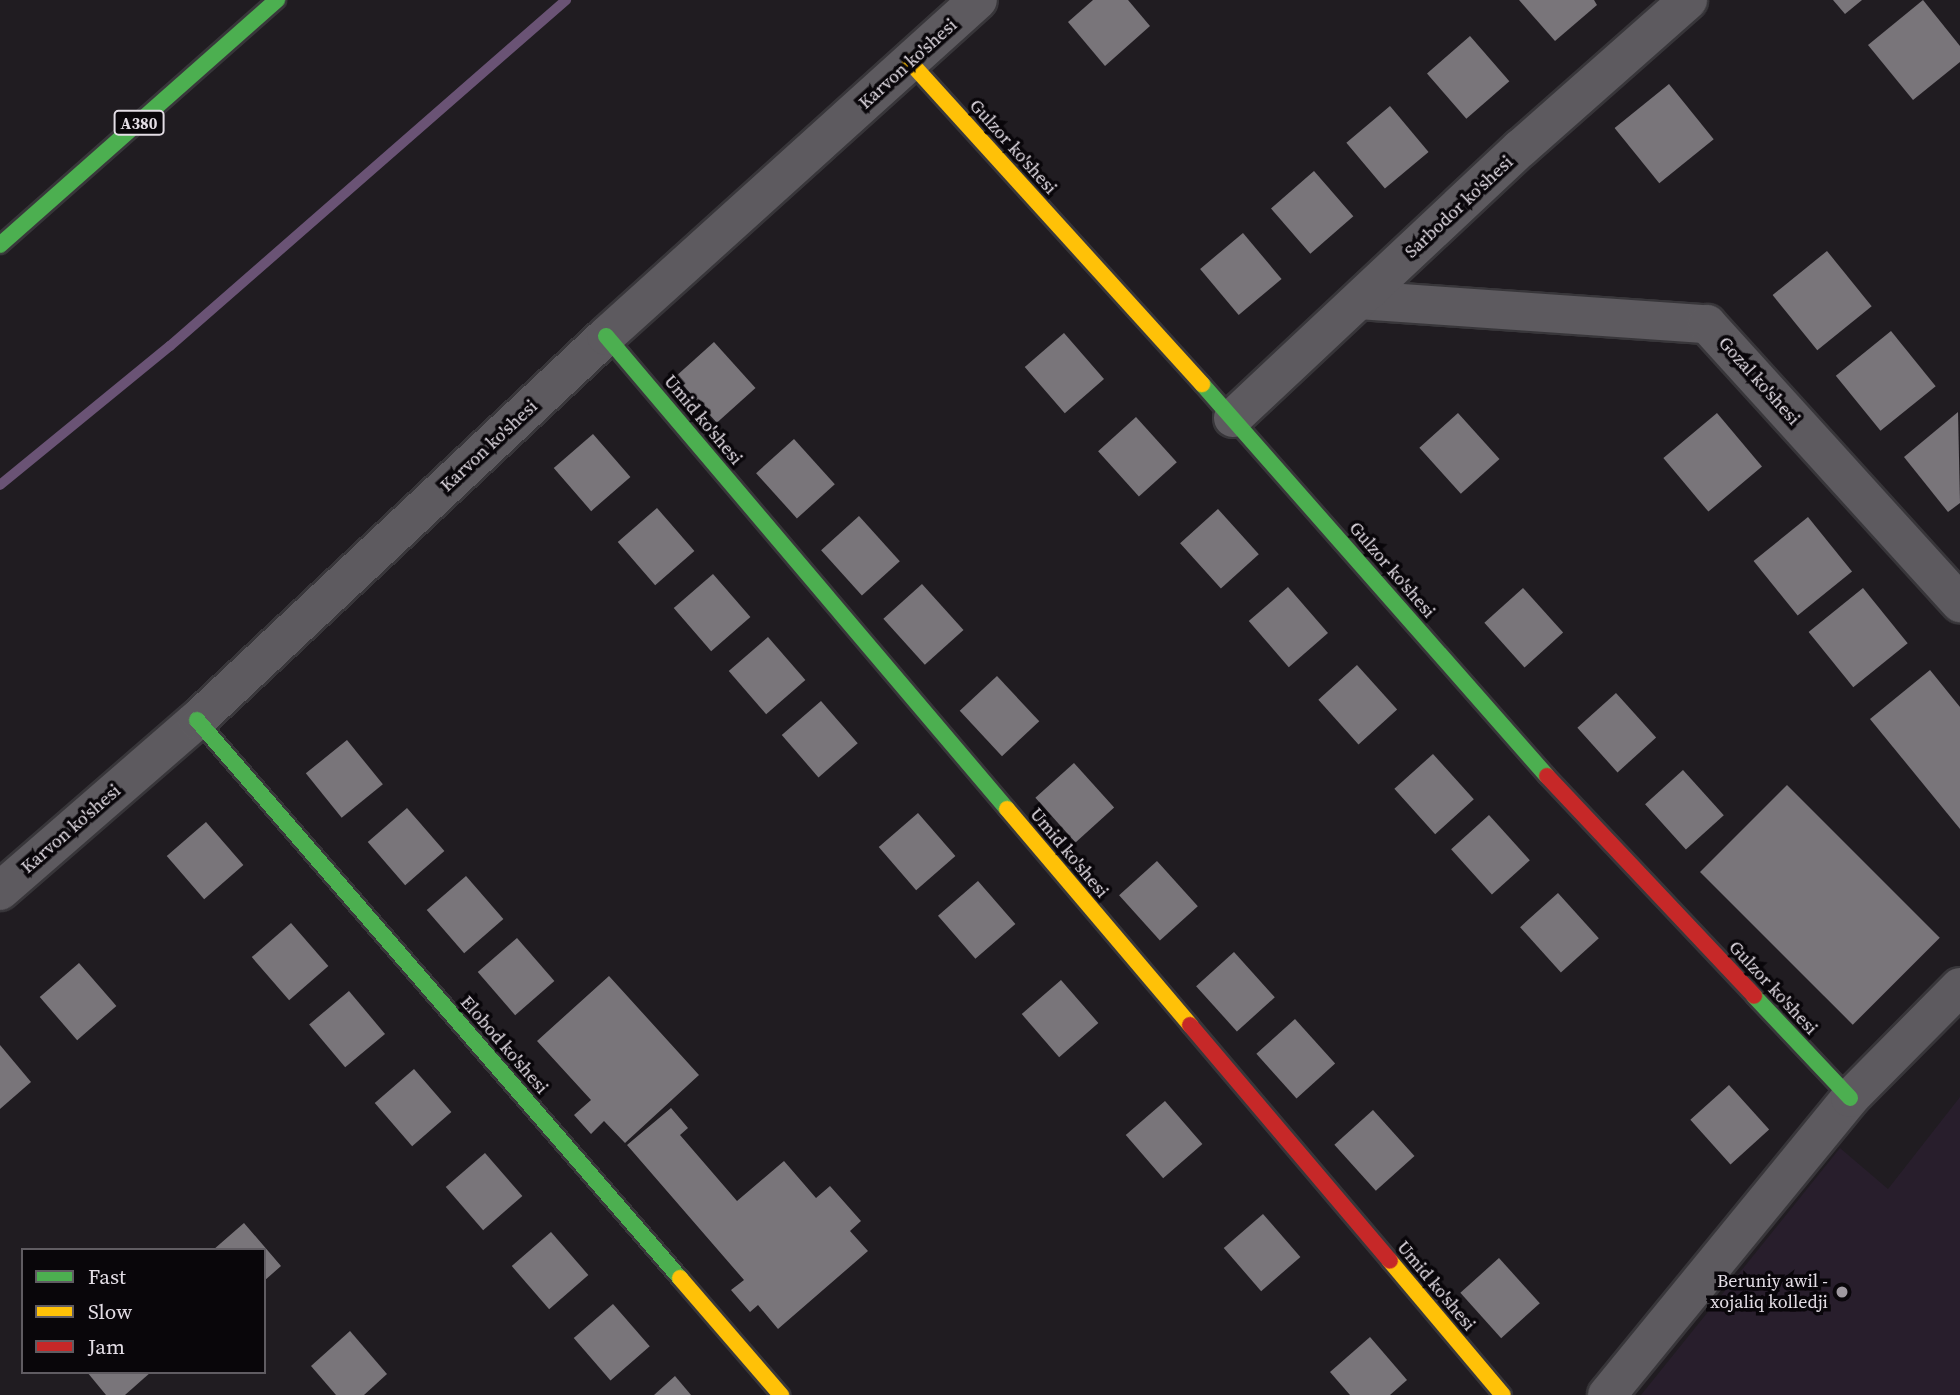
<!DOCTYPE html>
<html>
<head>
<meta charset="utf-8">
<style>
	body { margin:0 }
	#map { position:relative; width:1960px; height:1395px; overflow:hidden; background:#201c21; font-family:"Source Serif 4",serif }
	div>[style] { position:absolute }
	.built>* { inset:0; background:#281e2c }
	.stream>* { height:10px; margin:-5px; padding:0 5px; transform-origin:5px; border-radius:5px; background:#6a5375 }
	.building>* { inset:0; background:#79757a; transform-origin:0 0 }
	.roads { filter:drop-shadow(2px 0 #38363a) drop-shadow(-2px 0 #38363a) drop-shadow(0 2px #38363a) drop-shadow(0 -2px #38363a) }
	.street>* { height:38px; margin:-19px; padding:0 19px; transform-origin:19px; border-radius:19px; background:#5d5a5f }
	.fast>* { height:16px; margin:-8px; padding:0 8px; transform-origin:8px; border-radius:8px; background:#4caf50 }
	.slow>* { height:16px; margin:-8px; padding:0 8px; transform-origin:8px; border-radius:8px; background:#ffc107 }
	.jam>* { height:16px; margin:-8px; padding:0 8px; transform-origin:8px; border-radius:8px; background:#c62828 }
	.dots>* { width:19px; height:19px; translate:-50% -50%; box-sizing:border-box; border:4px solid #09060a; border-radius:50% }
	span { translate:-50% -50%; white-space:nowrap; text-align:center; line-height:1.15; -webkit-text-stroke:7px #09060a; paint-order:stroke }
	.shield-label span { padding:2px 5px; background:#09060a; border:2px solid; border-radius:5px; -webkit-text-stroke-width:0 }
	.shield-label { font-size:16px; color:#e3dde5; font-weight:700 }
	.street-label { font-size:18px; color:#e3dde5 }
	.poi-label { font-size:18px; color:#e3dde5 }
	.right { translate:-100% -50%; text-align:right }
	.legend { position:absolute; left:21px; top:1248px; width:245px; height:126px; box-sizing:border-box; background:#09060a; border:2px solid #605c62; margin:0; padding:9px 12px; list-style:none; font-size:21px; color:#e3dde5 }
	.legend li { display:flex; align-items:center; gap:14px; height:35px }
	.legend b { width:35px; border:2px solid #605c62 }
</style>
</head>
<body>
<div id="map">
	<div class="built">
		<i style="clip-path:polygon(1960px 1097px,1960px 1395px,1641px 1395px,1840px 1148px,1888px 1189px)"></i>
	</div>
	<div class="stream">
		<i style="left:0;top:485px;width:220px;rotate:-39.3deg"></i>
		<i style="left:170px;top:346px;width:526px;rotate:-41.14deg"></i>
	</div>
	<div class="building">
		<i style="clip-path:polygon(1093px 0,1128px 0,1150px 26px,1105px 66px,1068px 22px)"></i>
		<i style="clip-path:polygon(1519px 0,1594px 0,1597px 5px,1555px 41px)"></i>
		<i style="clip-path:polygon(1833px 0,1862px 0,1845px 14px)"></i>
		<i style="clip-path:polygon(1923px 0,1960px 46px,1960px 62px,1913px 100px,1868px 45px)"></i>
		<i style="left:1470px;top:36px;width:60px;height:57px;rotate:49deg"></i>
		<i style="left:1669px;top:84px;width:71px;height:70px;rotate:51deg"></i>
		<i style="left:1390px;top:106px;width:60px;height:57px;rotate:50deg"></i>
		<i style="left:1314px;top:171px;width:60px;height:57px;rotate:49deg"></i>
		<i style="left:1243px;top:233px;width:60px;height:56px;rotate:50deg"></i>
		<i style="left:1827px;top:251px;width:71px;height:70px;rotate:51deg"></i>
		<i style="left:1891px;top:331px;width:71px;height:71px;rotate:51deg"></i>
		<i style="left:1064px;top:333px;width:61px;height:52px;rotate:49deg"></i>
		<i style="left:714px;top:342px;width:62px;height:52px;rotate:48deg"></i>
		<i style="clip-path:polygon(1958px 412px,1960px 503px,1948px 512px,1904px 457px)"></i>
		<i style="left:1458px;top:413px;width:62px;height:52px;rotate:48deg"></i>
		<i style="left:1717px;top:413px;width:70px;height:70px;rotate:50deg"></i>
		<i style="left:1136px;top:417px;width:61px;height:51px;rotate:48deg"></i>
		<i style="left:593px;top:434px;width:57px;height:52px;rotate:49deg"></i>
		<i style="left:794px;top:439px;width:61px;height:51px;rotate:48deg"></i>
		<i style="left:657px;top:508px;width:57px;height:52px;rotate:49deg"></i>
		<i style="left:1218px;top:509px;width:61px;height:51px;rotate:48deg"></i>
		<i style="left:859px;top:516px;width:61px;height:51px;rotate:48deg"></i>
		<i style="left:1808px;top:517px;width:70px;height:70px;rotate:51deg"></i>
		<i style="left:713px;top:574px;width:57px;height:52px;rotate:49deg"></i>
		<i style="left:922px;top:584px;width:62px;height:52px;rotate:48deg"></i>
		<i style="left:1288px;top:587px;width:61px;height:52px;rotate:49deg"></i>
		<i style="left:1523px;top:588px;width:60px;height:52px;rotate:48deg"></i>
		<i style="left:1863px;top:588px;width:71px;height:70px;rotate:51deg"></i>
		<i style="left:768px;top:637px;width:57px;height:52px;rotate:49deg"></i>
		<i style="left:1357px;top:665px;width:60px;height:52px;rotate:48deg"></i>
		<i style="clip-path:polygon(1930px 670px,1960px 707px,1960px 829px,1870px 719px)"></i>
		<i style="left:997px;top:676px;width:62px;height:51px;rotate:47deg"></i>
		<i style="left:1616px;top:693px;width:60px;height:52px;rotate:48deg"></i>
		<i style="left:821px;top:701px;width:56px;height:52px;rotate:49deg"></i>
		<i style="left:347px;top:740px;width:57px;height:53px;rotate:51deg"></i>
		<i style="left:1433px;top:754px;width:61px;height:52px;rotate:48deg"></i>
		<i style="left:1074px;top:763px;width:60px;height:52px;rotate:48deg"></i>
		<i style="left:1683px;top:770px;width:61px;height:51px;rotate:48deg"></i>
		<i style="left:1787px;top:785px;width:216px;height:123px;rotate:45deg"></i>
		<i style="left:407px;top:808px;width:57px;height:52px;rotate:49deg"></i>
		<i style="left:918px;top:813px;width:57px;height:52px;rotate:49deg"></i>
		<i style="left:1489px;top:815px;width:61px;height:51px;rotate:48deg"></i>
		<i style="left:206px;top:822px;width:57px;height:52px;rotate:49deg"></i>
		<i style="left:1157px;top:861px;width:61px;height:51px;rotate:48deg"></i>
		<i style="left:466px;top:876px;width:57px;height:52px;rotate:49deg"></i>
		<i style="left:978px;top:881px;width:57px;height:53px;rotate:49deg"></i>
		<i style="left:1558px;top:893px;width:61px;height:51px;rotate:48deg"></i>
		<i style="left:291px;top:923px;width:57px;height:52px;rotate:49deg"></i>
		<i style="left:517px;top:938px;width:57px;height:52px;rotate:49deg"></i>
		<i style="left:1234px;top:952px;width:61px;height:51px;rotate:48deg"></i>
		<i style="left:79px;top:963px;width:57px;height:52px;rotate:49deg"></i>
		<i style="clip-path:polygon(609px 976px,699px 1075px,625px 1143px,604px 1121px,591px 1134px,574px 1115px,591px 1100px,537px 1041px)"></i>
		<i style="left:1061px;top:980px;width:57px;height:52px;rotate:49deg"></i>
		<i style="left:349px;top:991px;width:56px;height:52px;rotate:50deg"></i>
		<i style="left:1295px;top:1019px;width:60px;height:52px;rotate:48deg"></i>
		<i style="clip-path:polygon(0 1045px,31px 1082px,0 1109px)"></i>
		<i style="left:414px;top:1069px;width:57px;height:52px;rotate:49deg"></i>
		<i style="left:1729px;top:1085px;width:60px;height:52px;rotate:48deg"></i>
		<i style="left:1165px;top:1101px;width:57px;height:52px;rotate:49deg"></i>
		<i style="clip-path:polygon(671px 1108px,688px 1128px,680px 1135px,737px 1201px,784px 1161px,816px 1198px,830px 1186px,861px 1221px,850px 1231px,868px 1251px,778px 1329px,758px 1305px,750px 1312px,731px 1290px,744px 1280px,627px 1145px)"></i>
		<i style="left:1373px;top:1110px;width:62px;height:52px;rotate:48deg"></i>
		<i style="left:485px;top:1153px;width:57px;height:52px;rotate:49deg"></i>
		<i style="left:1263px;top:1214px;width:57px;height:52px;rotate:49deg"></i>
		<i style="clip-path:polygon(244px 1223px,281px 1266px,264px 1281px,264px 1250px,213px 1250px)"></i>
		<i style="left:551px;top:1232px;width:57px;height:52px;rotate:49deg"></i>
		<i style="left:1499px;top:1258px;width:61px;height:52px;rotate:48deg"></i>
		<i style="left:613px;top:1304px;width:56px;height:52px;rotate:49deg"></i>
		<i style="clip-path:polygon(350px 1331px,387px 1374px,364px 1395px,336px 1395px,311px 1366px)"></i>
		<i style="clip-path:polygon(1370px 1337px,1407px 1380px,1390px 1395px,1350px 1395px,1330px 1372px)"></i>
		<i style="clip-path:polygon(87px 1372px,151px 1372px,125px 1395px,106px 1395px)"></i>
		<i style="clip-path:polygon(675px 1376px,691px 1395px,654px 1395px)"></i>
	</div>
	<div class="roads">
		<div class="street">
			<i style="left:1360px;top:300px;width:348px;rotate:4deg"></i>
			<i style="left:1707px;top:324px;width:377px;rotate:47.8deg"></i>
			<i style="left:1233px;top:418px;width:395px;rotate:-43.2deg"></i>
			<i style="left:1521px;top:148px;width:223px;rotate:-41.5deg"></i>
			<i style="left:0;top:891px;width:261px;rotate:-41deg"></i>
			<i style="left:197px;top:720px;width:561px;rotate:-43.19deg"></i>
			<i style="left:606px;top:336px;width:501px;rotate:-42.09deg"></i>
			<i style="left:1607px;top:1395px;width:384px;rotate:-50.7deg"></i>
			<i style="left:1850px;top:1098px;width:156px;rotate:-45.3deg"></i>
		</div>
		<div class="fast">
			<i style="left:0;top:245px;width:370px;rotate:-41.5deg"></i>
			<i style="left:606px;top:336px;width:620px;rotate:49.71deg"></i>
			<i style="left:1202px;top:384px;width:522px;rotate:48.65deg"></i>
			<i style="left:197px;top:720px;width:738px;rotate:49.12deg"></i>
			<i style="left:1754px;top:996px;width:140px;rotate:46.7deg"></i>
		</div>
		<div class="slow">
			<i style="left:910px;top:62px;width:435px;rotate:47.8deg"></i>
			<i style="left:1007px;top:809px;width:283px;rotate:49.7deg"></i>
			<i style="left:1390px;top:1261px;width:175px;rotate:49.9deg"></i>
			<i style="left:680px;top:1278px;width:155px;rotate:49.2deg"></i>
		</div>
		<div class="jam">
			<i style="left:1547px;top:776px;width:302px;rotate:46.7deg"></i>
			<i style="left:1190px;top:1025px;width:309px;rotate:49.7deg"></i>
		</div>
	</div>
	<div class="dots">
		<i style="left:1842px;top:1292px;background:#9f99a0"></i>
	</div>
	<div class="shield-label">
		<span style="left:139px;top:123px">A380</span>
	</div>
	<div class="street-label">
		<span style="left:908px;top:64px;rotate:-42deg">Karvon ko'shesi</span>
		<span style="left:1013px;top:147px;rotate:48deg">Gulzor ko'shesi</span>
		<span style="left:1459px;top:207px;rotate:-43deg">Sarbodor ko'shesi</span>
		<span style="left:1759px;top:381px;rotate:48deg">Gozal ko'shesi</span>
		<span style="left:703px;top:420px;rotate:50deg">Umid ko'shesi</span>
		<span style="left:489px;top:446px;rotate:-43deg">Karvon ko'shesi</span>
		<span style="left:1392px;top:570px;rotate:49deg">Gulzor ko'shesi</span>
		<span style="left:71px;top:829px;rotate:-41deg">Karvon ko'shesi</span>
		<span style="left:1069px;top:853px;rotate:50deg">Umid ko'shesi</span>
		<span style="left:1773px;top:988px;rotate:47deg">Gulzor ko'shesi</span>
		<span style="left:504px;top:1045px;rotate:49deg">Elobod ko'shesi</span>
		<span style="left:1436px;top:1286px;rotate:50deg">Umid ko'shesi</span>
	</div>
	<div class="poi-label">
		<span class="right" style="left:1828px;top:1292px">Beruniy awil -<br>xojaliq kolledji</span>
	</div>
	<ul class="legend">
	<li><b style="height:9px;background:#4caf50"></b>Fast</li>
	<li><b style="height:9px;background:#ffc107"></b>Slow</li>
	<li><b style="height:9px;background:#c62828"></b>Jam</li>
	</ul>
</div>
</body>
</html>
